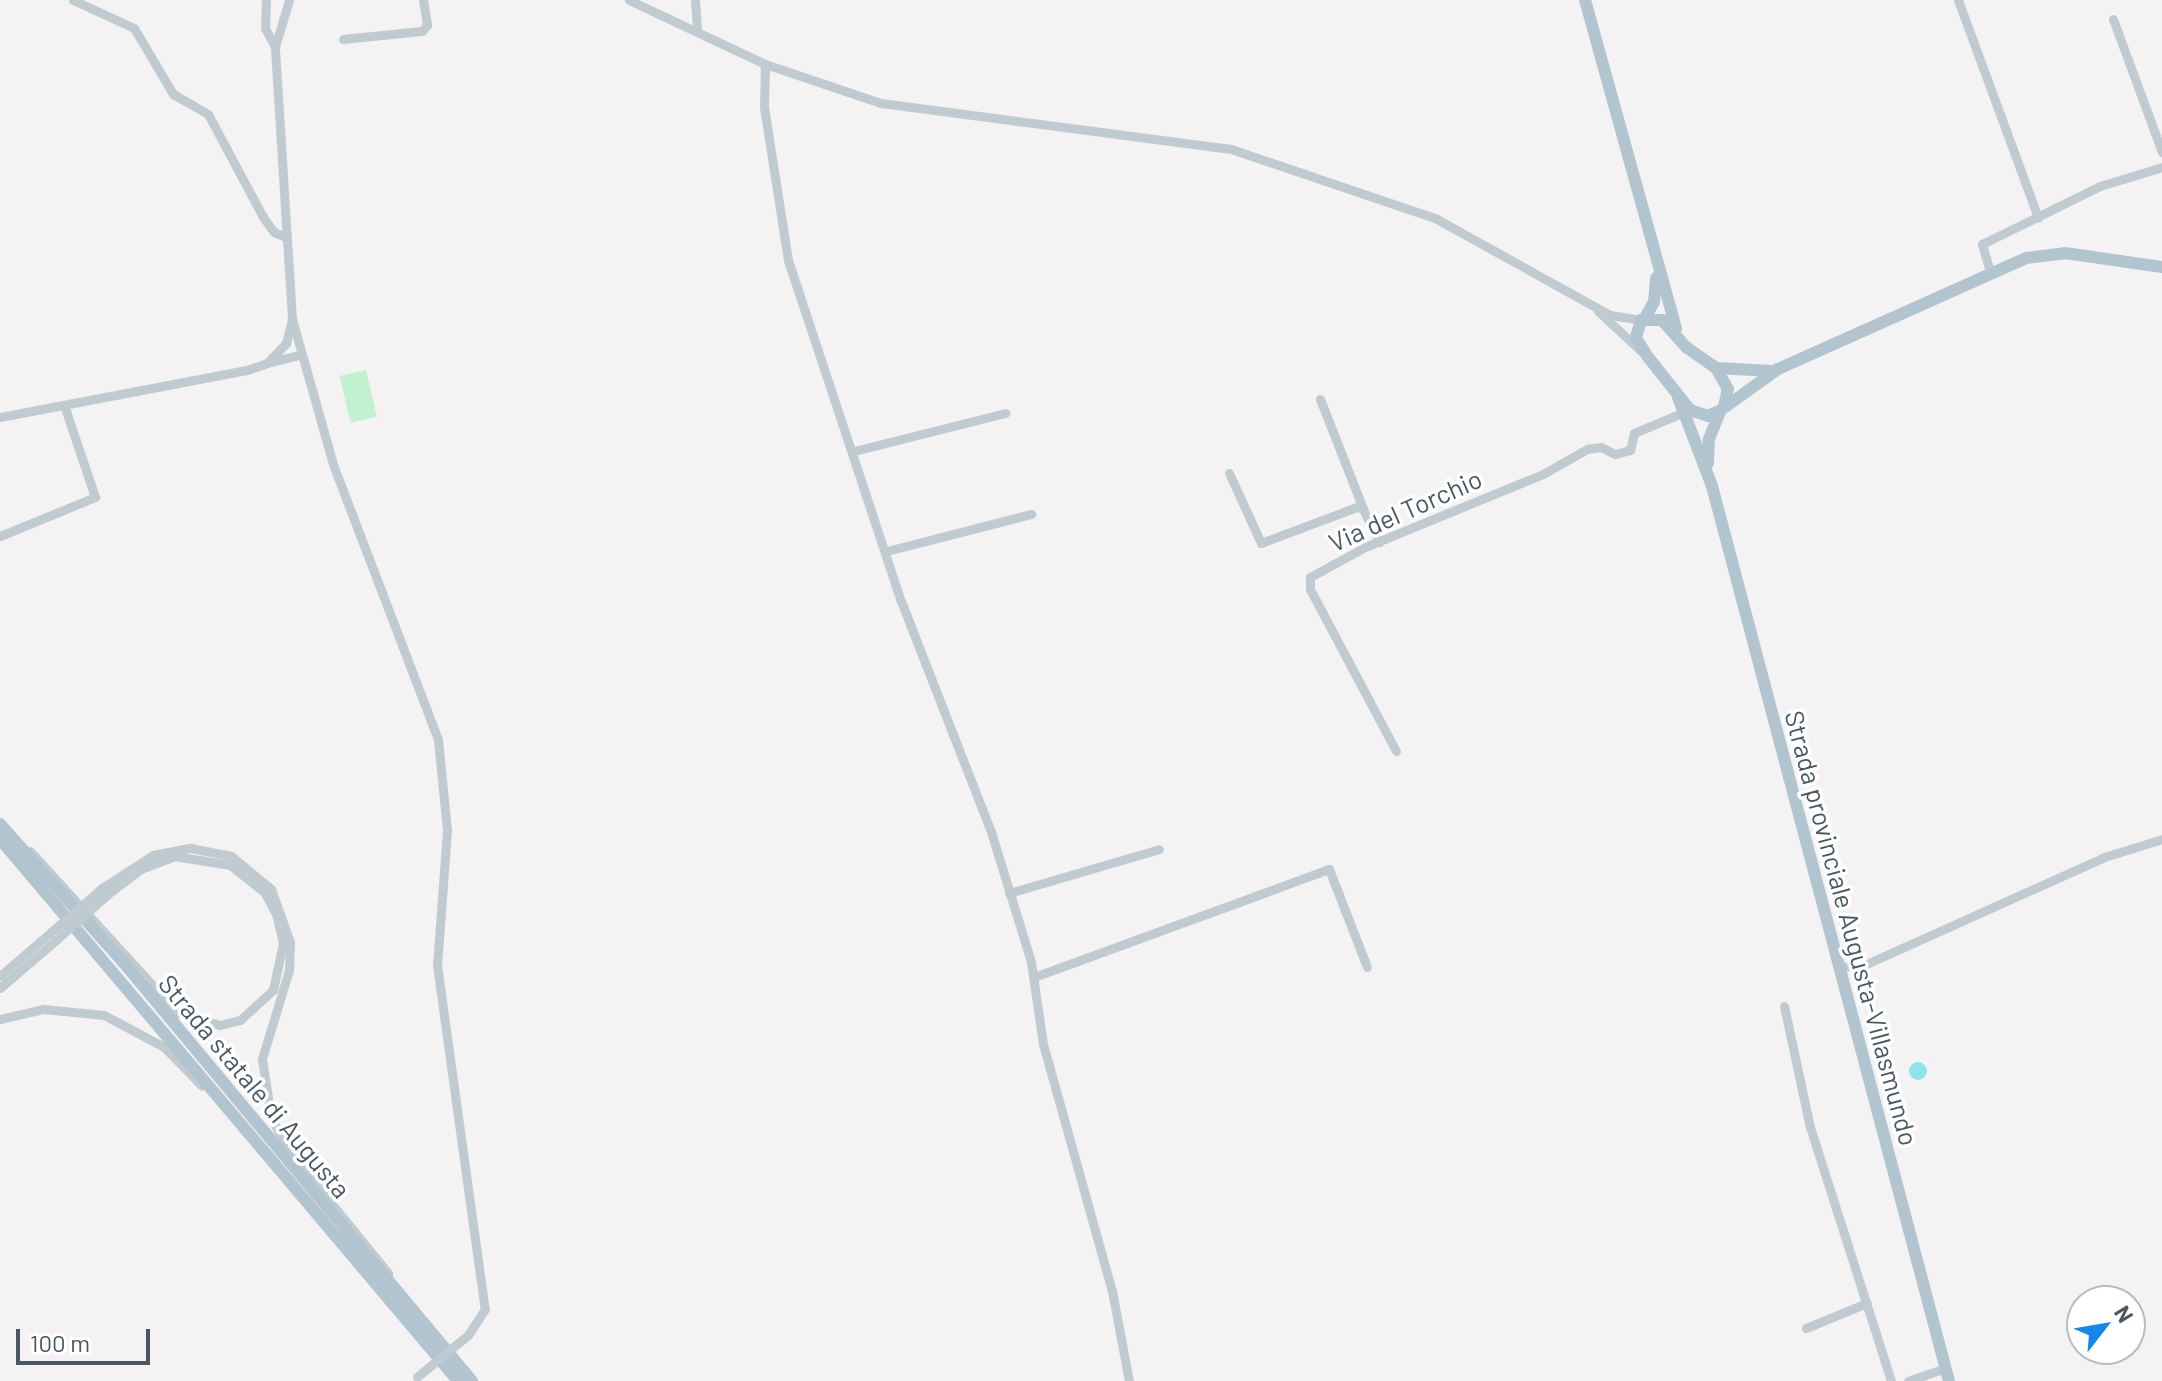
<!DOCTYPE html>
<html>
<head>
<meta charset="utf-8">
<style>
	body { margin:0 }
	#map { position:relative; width:2162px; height:1381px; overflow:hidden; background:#f4f2f2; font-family:Barlow,sans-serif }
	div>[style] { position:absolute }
	.green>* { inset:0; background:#c1f1cf; transform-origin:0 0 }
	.water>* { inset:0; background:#8ee3ee }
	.round { border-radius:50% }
	.minor>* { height:9px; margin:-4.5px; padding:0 4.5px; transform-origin:4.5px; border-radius:4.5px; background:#c0cbd1 }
	.major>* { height:12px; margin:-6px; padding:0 6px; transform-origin:6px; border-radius:6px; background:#b2c4d0 }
	.minor-bridge>* { height:9px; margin:-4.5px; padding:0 4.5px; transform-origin:4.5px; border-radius:4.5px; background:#c0cbd1 }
	span { translate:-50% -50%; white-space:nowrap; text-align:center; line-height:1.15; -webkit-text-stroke:7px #fff; paint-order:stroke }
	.street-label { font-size:26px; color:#495760 }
	.north { position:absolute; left:2066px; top:1285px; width:80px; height:80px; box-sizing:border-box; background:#fff; border:2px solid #b6bcbf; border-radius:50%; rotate:59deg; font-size:22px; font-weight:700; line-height:32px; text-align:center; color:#495760 }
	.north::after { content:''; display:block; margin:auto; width:28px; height:36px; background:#1785e9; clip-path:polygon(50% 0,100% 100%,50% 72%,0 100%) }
	.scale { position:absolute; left:16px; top:1329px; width:134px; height:36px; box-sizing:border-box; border:4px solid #495760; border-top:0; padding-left:10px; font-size:24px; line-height:28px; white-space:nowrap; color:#495760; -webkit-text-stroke:6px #fff; paint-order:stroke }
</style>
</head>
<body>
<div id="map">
	<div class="green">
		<i style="left:366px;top:370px;width:48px;height:27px;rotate:77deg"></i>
	</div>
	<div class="water">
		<i class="round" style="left:1909px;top:1062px;width:18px;height:18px"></i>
	</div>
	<div class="minor">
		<i style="left:73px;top:0;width:67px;rotate:24.7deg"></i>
		<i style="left:134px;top:28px;width:77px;rotate:59.4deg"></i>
		<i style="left:173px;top:94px;width:40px;rotate:29.7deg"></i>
		<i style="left:208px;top:114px;width:117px;rotate:61.9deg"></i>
		<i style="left:263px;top:217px;width:19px;rotate:54deg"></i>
		<i style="left:274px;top:232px;width:13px;rotate:23deg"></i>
		<i style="left:266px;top:0;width:28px;rotate:92deg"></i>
		<i style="left:265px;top:28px;width:21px;rotate:62deg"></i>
		<i style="left:629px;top:0;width:150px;rotate:25.2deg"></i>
		<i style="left:765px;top:64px;width:122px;rotate:18.6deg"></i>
		<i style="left:881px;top:103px;width:353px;rotate:7.5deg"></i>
		<i style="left:1231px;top:149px;width:215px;rotate:18.7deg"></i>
		<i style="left:1435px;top:218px;width:200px;rotate:29deg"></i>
		<i style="left:1610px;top:315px;width:31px;rotate:9deg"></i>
		<i style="left:695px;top:0;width:32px;rotate:86deg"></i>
		<i style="left:1958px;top:0;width:232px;rotate:69.8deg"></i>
		<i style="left:2113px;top:19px;width:142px;rotate:69.8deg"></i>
		<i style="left:343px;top:39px;width:79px;rotate:-5.8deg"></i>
		<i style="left:422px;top:31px;width:8px;rotate:-50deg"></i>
		<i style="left:427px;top:25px;width:25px;rotate:-99deg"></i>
		<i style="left:765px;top:64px;width:43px;rotate:91.3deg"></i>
		<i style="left:764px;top:107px;width:155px;rotate:81.1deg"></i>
		<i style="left:788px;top:260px;width:359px;rotate:71.7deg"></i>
		<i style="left:901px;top:601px;width:251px;rotate:68.7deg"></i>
		<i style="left:992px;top:835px;width:133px;rotate:72.9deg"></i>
		<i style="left:1031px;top:962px;width:83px;rotate:81.7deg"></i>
		<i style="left:1043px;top:1044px;width:256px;rotate:74.4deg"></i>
		<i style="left:1112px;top:1291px;width:92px;rotate:79.3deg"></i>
		<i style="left:1990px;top:272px;width:29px;rotate:-106deg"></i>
		<i style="left:1982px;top:244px;width:131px;rotate:-26.2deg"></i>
		<i style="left:2100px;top:186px;width:65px;rotate:-17deg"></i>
		<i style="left:1598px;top:311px;width:62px;rotate:43deg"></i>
		<i style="left:292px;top:319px;width:154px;rotate:74.2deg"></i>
		<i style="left:334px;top:467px;width:292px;rotate:69.1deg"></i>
		<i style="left:438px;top:740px;width:90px;rotate:84.3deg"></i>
		<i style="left:447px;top:830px;width:135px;rotate:94.2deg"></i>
		<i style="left:437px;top:965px;width:347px;rotate:82.1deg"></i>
		<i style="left:485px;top:1309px;width:31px;rotate:123deg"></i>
		<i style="left:271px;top:362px;width:29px;rotate:-14deg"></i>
		<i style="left:1320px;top:399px;width:118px;rotate:68.6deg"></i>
		<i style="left:0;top:417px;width:251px;rotate:-10.8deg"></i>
		<i style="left:247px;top:370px;width:21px;rotate:-19deg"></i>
		<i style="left:267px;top:363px;width:28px;rotate:-46deg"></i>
		<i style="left:286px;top:343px;width:25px;rotate:-76deg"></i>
		<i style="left:292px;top:319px;width:273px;rotate:-93.6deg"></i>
		<i style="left:275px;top:47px;width:49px;rotate:-73.4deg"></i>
		<i style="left:854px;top:451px;width:156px;rotate:-14.1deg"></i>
		<i style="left:1229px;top:473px;width:77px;rotate:65.4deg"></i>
		<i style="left:1261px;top:543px;width:103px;rotate:-20.6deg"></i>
		<i style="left:1357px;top:507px;width:6px;rotate:18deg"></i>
		<i style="left:1363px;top:509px;width:37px;rotate:64deg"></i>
		<i style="left:0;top:536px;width:103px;rotate:-22.3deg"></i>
		<i style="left:95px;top:497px;width:97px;rotate:-108.6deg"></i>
		<i style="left:887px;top:551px;width:149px;rotate:-14.4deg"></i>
		<i style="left:1396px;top:751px;width:183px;rotate:-118deg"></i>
		<i style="left:1310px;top:589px;width:12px;rotate:-90deg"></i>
		<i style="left:1310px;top:577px;width:63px;rotate:-28.6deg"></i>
		<i style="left:1365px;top:547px;width:192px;rotate:-22.3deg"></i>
		<i style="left:1543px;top:474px;width:51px;rotate:-29.6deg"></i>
		<i style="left:1587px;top:449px;width:14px;rotate:-8deg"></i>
		<i style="left:1601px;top:447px;width:16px;rotate:27deg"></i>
		<i style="left:1615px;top:454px;width:16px;rotate:-15deg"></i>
		<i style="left:1630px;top:450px;width:17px;rotate:-77deg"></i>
		<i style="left:1634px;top:433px;width:54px;rotate:-22.8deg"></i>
		<i style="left:30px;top:851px;width:219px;rotate:47.6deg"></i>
		<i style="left:178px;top:1013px;width:44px;rotate:15.9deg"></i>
		<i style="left:220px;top:1025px;width:21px;rotate:-14deg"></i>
		<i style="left:240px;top:1020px;width:45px;rotate:-42.3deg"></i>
		<i style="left:273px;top:990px;width:48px;rotate:-78deg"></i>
		<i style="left:283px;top:943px;width:28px;rotate:-103deg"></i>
		<i style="left:277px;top:916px;width:27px;rotate:-118deg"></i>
		<i style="left:264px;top:892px;width:43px;rotate:-141.5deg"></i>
		<i style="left:230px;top:865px;width:56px;rotate:-170.7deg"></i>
		<i style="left:175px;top:856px;width:36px;rotate:159deg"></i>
		<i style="left:141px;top:869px;width:41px;rotate:142.9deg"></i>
		<i style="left:102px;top:888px;width:61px;rotate:-32.9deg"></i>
		<i style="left:153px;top:855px;width:38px;rotate:-11deg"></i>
		<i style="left:190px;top:848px;width:42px;rotate:11deg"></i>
		<i style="left:231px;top:856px;width:52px;rotate:39.5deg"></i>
		<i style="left:271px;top:889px;width:56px;rotate:70.3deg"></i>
		<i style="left:290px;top:942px;width:28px;rotate:92deg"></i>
		<i style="left:289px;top:970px;width:93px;rotate:106.9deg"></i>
		<i style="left:262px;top:1059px;width:59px;rotate:81.2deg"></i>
		<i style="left:271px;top:1117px;width:37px;rotate:63deg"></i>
		<i style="left:288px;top:1150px;width:159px;rotate:50.9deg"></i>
		<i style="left:1009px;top:893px;width:156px;rotate:-16.3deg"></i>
		<i style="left:1840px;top:967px;width:22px;rotate:-3deg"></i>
		<i style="left:1862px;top:966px;width:265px;rotate:-24.2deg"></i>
		<i style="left:2104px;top:857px;width:61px;rotate:-17.2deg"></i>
		<i style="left:0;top:976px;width:66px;rotate:-40.7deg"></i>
		<i style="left:1034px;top:977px;width:314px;rotate:-20.1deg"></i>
		<i style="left:1329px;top:869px;width:105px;rotate:68.8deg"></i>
		<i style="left:0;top:988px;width:74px;rotate:-40.6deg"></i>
		<i style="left:1784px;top:1006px;width:124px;rotate:77.9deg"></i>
		<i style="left:1810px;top:1127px;width:267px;rotate:72.3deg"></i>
		<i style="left:0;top:1019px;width:44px;rotate:-13.1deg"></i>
		<i style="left:43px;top:1009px;width:61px;rotate:5.6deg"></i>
		<i style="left:104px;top:1015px;width:68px;rotate:28.1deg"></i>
		<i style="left:164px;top:1047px;width:54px;rotate:45.7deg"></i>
		<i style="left:1806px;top:1328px;width:66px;rotate:-22.3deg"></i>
		<i style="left:1908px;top:1381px;width:39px;rotate:-19deg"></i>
	</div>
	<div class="major">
		<i style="left:1585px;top:0;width:341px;rotate:74.5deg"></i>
		<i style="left:1645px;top:318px;width:18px;rotate:-61deg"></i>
		<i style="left:1654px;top:302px;width:24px;rotate:-85deg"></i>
		<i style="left:1718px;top:368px;width:52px;rotate:3.3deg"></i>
		<i style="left:1678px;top:397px;width:95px;rotate:69.1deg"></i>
		<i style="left:1712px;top:486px;width:926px;rotate:75.17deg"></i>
		<i style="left:1724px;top:406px;width:17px;rotate:-77deg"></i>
		<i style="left:1728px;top:389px;width:24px;rotate:-120deg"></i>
		<i style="left:1716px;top:368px;width:35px;rotate:-145deg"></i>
		<i style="left:1687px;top:348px;width:38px;rotate:-132deg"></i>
		<i style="left:1662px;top:320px;width:21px;rotate:180deg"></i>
		<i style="left:1641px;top:320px;width:19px;rotate:106deg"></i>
		<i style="left:1636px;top:338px;width:22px;rotate:58deg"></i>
		<i style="left:1648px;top:357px;width:68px;rotate:51.6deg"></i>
		<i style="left:1690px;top:410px;width:19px;rotate:18deg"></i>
		<i style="left:1708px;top:416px;width:14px;rotate:-25deg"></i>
		<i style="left:1721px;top:410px;width:70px;rotate:-35.7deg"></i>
		<i style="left:1778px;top:369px;width:272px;rotate:-24.1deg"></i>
		<i style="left:2026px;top:258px;width:39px;rotate:-7deg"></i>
		<i style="left:2065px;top:253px;width:98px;rotate:8.2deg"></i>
		<i style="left:1708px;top:463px;width:24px;rotate:-88deg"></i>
		<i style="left:1709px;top:439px;width:31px;rotate:-68deg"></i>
		<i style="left:0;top:824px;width:186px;rotate:48.3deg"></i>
		<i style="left:124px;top:963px;width:544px;rotate:50.22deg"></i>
		<i style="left:0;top:839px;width:710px;rotate:49.8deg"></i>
	</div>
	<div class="minor-bridge">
		<i style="left:50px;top:933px;width:69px;rotate:-40.9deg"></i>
		<i style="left:56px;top:940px;width:69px;rotate:-41.5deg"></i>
		<i style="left:417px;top:1377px;width:66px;rotate:-39.5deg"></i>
	</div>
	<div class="street-label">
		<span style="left:1405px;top:510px;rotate:-24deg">Via del Torchio</span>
		<span style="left:1852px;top:928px;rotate:75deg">Strada provinciale Augusta-Villasmundo</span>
		<span style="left:255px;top:1086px;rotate:50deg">Strada statale di Augusta</span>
	</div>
	<div class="north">N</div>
	<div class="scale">100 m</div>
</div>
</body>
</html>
